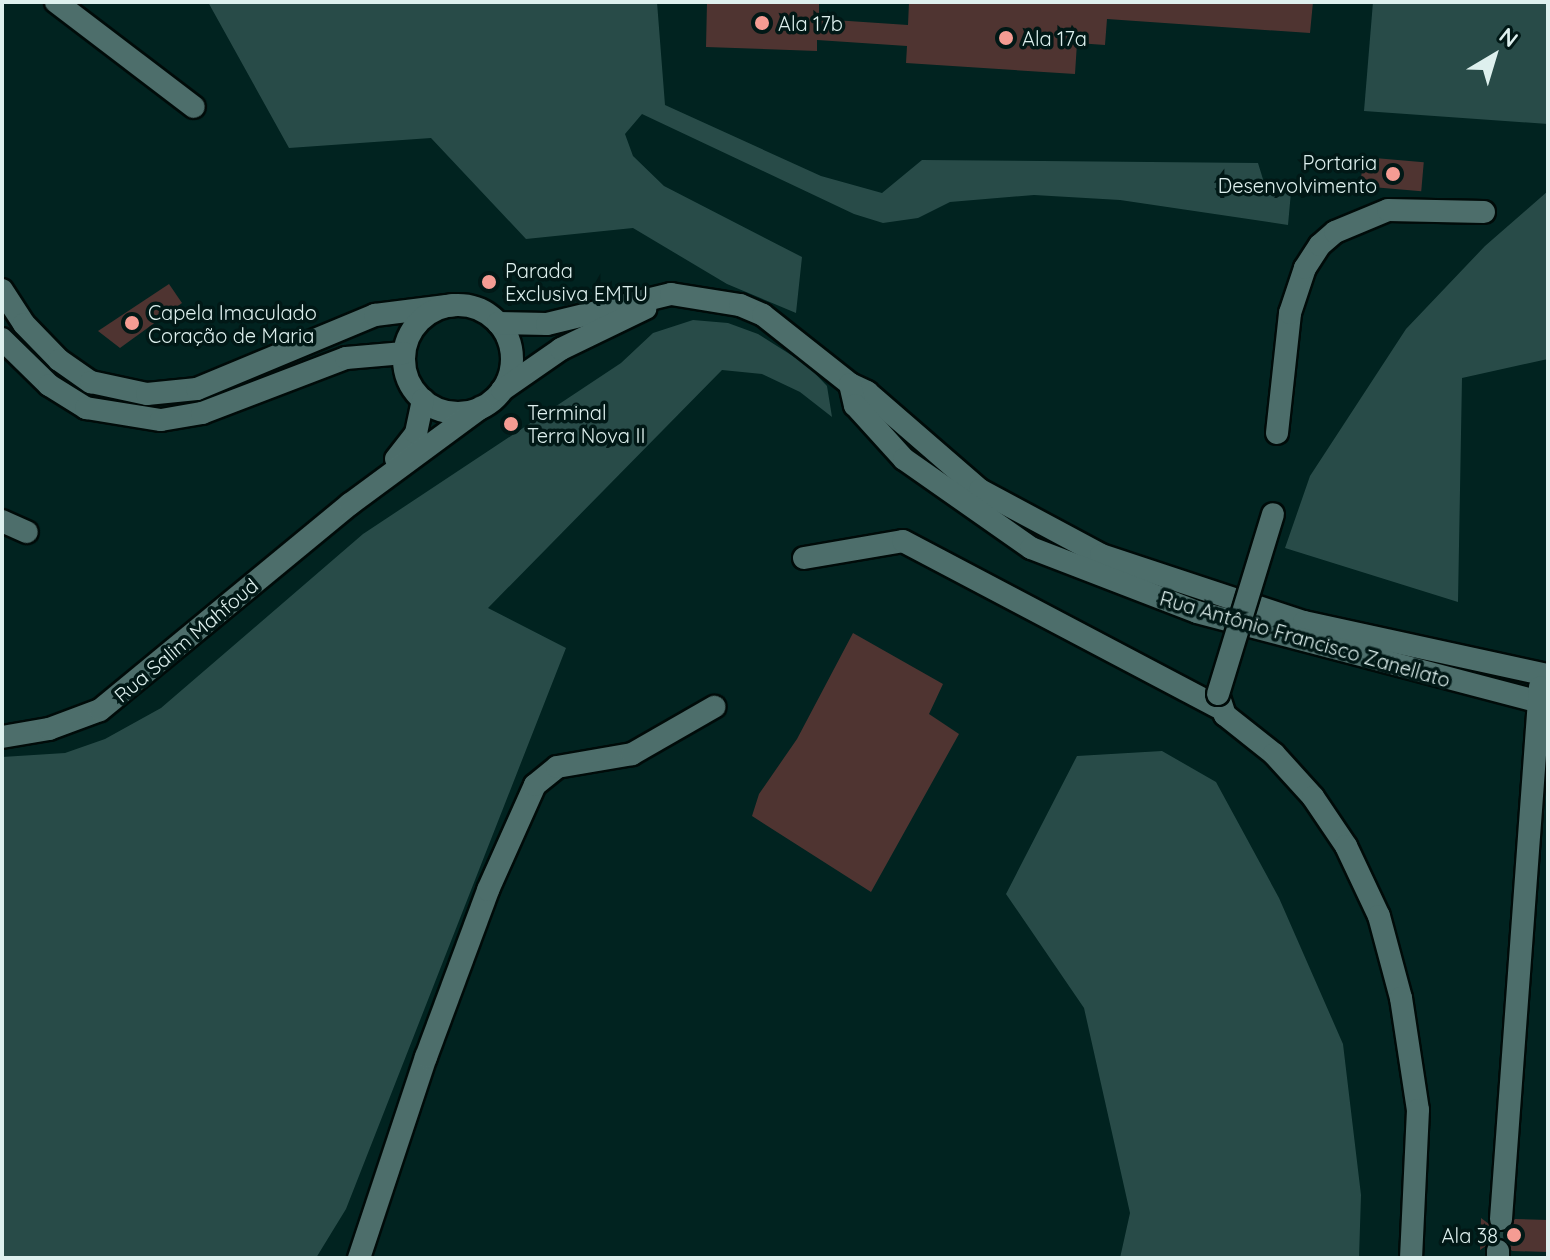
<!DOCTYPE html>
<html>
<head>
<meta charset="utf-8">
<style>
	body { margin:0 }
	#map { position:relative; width:1550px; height:1260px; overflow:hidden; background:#012320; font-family:Quicksand,sans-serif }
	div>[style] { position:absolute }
	.forest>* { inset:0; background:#284b48 }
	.building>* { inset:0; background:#4f3431; transform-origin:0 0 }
	.minor-tunnel>* { height:22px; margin-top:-11px; transform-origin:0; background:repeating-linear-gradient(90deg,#22423f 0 22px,transparent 0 33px) }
	.roads { filter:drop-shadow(2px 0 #000b09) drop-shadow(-2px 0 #000b09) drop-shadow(0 2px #000b09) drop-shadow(0 -2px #000b09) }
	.minor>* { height:22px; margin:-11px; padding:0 11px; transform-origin:11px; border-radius:11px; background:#4d6e6b }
	.minor>.ring { margin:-11px; padding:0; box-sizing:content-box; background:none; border:22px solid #4d6e6b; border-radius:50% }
	.bridges { filter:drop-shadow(2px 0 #000b09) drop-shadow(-2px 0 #000b09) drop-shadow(0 2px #000b09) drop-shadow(0 -2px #000b09) }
	.minor-bridge>* { height:22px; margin:-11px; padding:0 11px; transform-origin:11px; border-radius:11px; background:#4d6e6b }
	.dots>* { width:22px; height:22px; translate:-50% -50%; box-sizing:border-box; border:4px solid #011816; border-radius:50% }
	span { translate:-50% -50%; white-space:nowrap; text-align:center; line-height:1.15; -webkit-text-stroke:7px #011816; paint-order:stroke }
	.poi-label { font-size:20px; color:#def0ee }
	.left { translate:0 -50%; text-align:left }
	.right { translate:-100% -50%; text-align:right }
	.street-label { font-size:20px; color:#def0ee }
	.frame { position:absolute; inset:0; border:4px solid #def0ee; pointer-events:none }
	.north { position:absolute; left:1454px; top:16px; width:80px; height:80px; -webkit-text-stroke:6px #011816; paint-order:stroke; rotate:38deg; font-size:22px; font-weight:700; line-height:32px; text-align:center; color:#def0ee }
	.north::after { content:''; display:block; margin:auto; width:28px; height:36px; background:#def0ee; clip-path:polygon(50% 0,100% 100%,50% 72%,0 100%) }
</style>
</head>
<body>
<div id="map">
	<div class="forest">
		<i style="clip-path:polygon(208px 2px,657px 2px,665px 105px,821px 176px,882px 193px,922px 160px,1258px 163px,1266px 189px,1291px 192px,1288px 225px,1120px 200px,1034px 195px,950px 202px,918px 218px,883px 223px,854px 214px,642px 114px,625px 134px,633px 156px,664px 186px,802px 257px,796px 313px,727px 284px,633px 228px,526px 239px,431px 138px,289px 148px)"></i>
		<i style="clip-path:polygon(1373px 2px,1548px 2px,1548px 124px,1364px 111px)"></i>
		<i style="clip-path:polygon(1548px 191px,1548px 359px,1462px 378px,1458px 602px,1285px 548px,1310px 476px,1406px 329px,1485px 246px)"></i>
		<i style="clip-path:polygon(693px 320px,728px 323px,758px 334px,807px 365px,827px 386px,832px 417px,800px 392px,762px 374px,722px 370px,488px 608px,566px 648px,346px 1209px,316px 1258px,2px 1258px,2px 757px,65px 753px,105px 739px,161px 708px,363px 534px,621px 363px,653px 333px)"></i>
		<i style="clip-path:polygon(1162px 751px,1216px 782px,1279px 898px,1343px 1044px,1361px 1195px,1359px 1258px,1120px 1258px,1130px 1213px,1084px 1008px,1006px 894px,1077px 756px)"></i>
	</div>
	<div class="building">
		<i style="clip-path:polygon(707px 2px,819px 2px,819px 19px,908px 25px,909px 2px,1313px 2px,1310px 33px,1107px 19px,1105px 45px,1077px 43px,1075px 74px,906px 63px,907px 46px,817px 40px,817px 51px,706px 47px)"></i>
		<i style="left:1363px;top:157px;width:61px;height:29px;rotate:5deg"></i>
		<i style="clip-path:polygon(169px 284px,182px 303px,120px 348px,98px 331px)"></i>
		<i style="clip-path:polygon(853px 633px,943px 684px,929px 714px,959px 734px,871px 892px,752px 816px,759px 794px,797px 739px)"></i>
		<i style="clip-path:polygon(1481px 1218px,1501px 1233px,1515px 1219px,1548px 1220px,1548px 1252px,1512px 1251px,1499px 1237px,1480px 1250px)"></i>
	</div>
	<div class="minor-tunnel">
		<i style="left:1498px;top:1251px;width:32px;rotate:-85deg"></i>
	</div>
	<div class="roads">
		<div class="minor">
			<i style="left:56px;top:2px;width:173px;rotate:37.3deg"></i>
			<i style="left:2px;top:290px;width:40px;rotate:57.1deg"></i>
			<i style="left:24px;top:324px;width:50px;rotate:45.8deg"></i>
			<i style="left:59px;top:360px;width:39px;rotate:35deg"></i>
			<i style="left:91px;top:382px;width:57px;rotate:12.1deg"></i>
			<i style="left:147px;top:394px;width:50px;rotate:-5.7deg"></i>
			<i style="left:197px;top:389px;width:193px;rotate:-22.6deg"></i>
			<i style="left:375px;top:315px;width:80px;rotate:-7.2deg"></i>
			<i class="ring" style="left:404px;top:305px;width:86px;height:86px"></i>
			<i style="left:498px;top:323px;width:49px;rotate:1.2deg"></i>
			<i style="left:547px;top:324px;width:128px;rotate:-13.6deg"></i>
			<i style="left:671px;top:294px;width:70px;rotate:9.1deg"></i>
			<i style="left:740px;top:305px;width:25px;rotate:23deg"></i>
			<i style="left:763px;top:315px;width:111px;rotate:38.4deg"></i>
			<i style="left:850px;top:384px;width:19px;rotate:25deg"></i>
			<i style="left:867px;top:392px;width:150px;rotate:40.9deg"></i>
			<i style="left:980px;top:490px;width:137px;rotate:28.2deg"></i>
			<i style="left:1101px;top:555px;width:214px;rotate:18.3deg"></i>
			<i style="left:1304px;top:622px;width:250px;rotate:12.3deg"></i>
			<i style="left:2px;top:339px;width:66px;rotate:44.4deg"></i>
			<i style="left:49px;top:385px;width:44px;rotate:31.9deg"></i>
			<i style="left:86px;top:408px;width:76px;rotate:9.1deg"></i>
			<i style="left:161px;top:420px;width:42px;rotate:-9.7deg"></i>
			<i style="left:202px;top:413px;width:154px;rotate:-20.9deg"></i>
			<i style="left:346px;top:358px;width:58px;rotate:-4.9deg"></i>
			<i style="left:850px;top:384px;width:22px;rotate:77deg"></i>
			<i style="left:855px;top:405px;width:73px;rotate:47.8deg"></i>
			<i style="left:904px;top:459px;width:155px;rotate:35deg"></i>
			<i style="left:1031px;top:548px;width:178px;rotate:21.1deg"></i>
			<i style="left:1197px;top:612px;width:363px;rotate:14.7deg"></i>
			<i style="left:502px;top:390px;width:72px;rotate:-34.8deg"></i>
			<i style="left:561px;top:349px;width:94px;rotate:-25.8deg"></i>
			<i style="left:1277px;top:433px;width:121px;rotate:-83.8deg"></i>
			<i style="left:1290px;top:313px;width:47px;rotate:-71.6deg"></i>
			<i style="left:1305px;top:268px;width:27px;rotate:-57deg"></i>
			<i style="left:1320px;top:245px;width:20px;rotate:-41deg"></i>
			<i style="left:1335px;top:232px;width:57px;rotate:-22.5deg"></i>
			<i style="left:1388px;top:210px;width:96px;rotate:1.2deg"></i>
			<i style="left:396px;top:459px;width:33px;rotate:-52deg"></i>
			<i style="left:416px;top:433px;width:34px;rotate:-78deg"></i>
			<i style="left:2px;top:521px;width:27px;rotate:24deg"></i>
			<i style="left:804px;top:558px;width:100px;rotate:-9.7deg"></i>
			<i style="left:903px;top:541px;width:358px;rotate:27.8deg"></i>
			<i style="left:1218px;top:694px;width:22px;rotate:72deg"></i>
			<i style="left:1225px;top:715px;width:63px;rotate:38.5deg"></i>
			<i style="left:1274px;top:754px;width:58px;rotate:47.8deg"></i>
			<i style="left:1313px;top:797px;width:59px;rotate:56deg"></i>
			<i style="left:1346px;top:846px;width:77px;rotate:64.8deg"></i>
			<i style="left:1379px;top:916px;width:85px;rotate:75deg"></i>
			<i style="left:1401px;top:998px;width:113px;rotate:81.4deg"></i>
			<i style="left:1418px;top:1110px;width:148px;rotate:92.7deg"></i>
			<i style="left:2px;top:737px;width:48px;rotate:-9.7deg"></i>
			<i style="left:49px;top:729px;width:54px;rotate:-20.4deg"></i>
			<i style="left:100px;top:710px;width:324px;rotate:-39.5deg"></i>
			<i style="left:350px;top:504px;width:162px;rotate:-36.4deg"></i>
			<i style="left:1501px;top:1219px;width:533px;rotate:-85.81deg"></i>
			<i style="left:359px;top:1258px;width:212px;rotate:-71.6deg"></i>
			<i style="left:426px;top:1057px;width:178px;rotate:-69.6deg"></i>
			<i style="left:488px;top:890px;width:115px;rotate:-65.9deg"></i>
			<i style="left:535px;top:785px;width:28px;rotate:-39deg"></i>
			<i style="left:557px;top:767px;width:76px;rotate:-9.8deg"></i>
			<i style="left:632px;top:754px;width:95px;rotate:-29.8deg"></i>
			<i style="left:1498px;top:1258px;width:7px;rotate:-90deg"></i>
		</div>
	</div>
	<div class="bridges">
		<div class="minor-bridge">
			<i style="left:1218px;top:694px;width:188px;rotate:-73deg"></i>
		</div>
	</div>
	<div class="dots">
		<i style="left:762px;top:23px;background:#f59c93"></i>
		<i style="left:1006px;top:38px;background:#f59c93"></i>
		<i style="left:1393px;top:174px;background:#f59c93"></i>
		<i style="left:489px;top:282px;background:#f59c93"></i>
		<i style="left:132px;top:323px;background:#f59c93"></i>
		<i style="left:511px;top:424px;background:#f59c93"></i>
		<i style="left:1514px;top:1235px;background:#f59c93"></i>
	</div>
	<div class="poi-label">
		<span class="left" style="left:778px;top:23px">Ala 17b</span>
		<span class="left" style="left:1022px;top:38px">Ala 17a</span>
		<span class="right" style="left:1377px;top:174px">Portaria<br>Desenvolvimento</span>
		<span class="left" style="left:505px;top:282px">Parada<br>Exclusiva EMTU</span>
		<span class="left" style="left:148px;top:324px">Capela Imaculado<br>Coração de Maria</span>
		<span class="left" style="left:527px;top:424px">Terminal<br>Terra Nova II</span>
		<span class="right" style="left:1498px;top:1235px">Ala 38</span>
	</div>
	<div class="street-label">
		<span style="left:1305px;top:639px;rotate:16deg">Rua Antônio Francisco Zanellato</span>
		<span style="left:186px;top:640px;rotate:-40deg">Rua Salim Mahfoud</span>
	</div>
	<div class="frame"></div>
	<div class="north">N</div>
</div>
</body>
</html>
